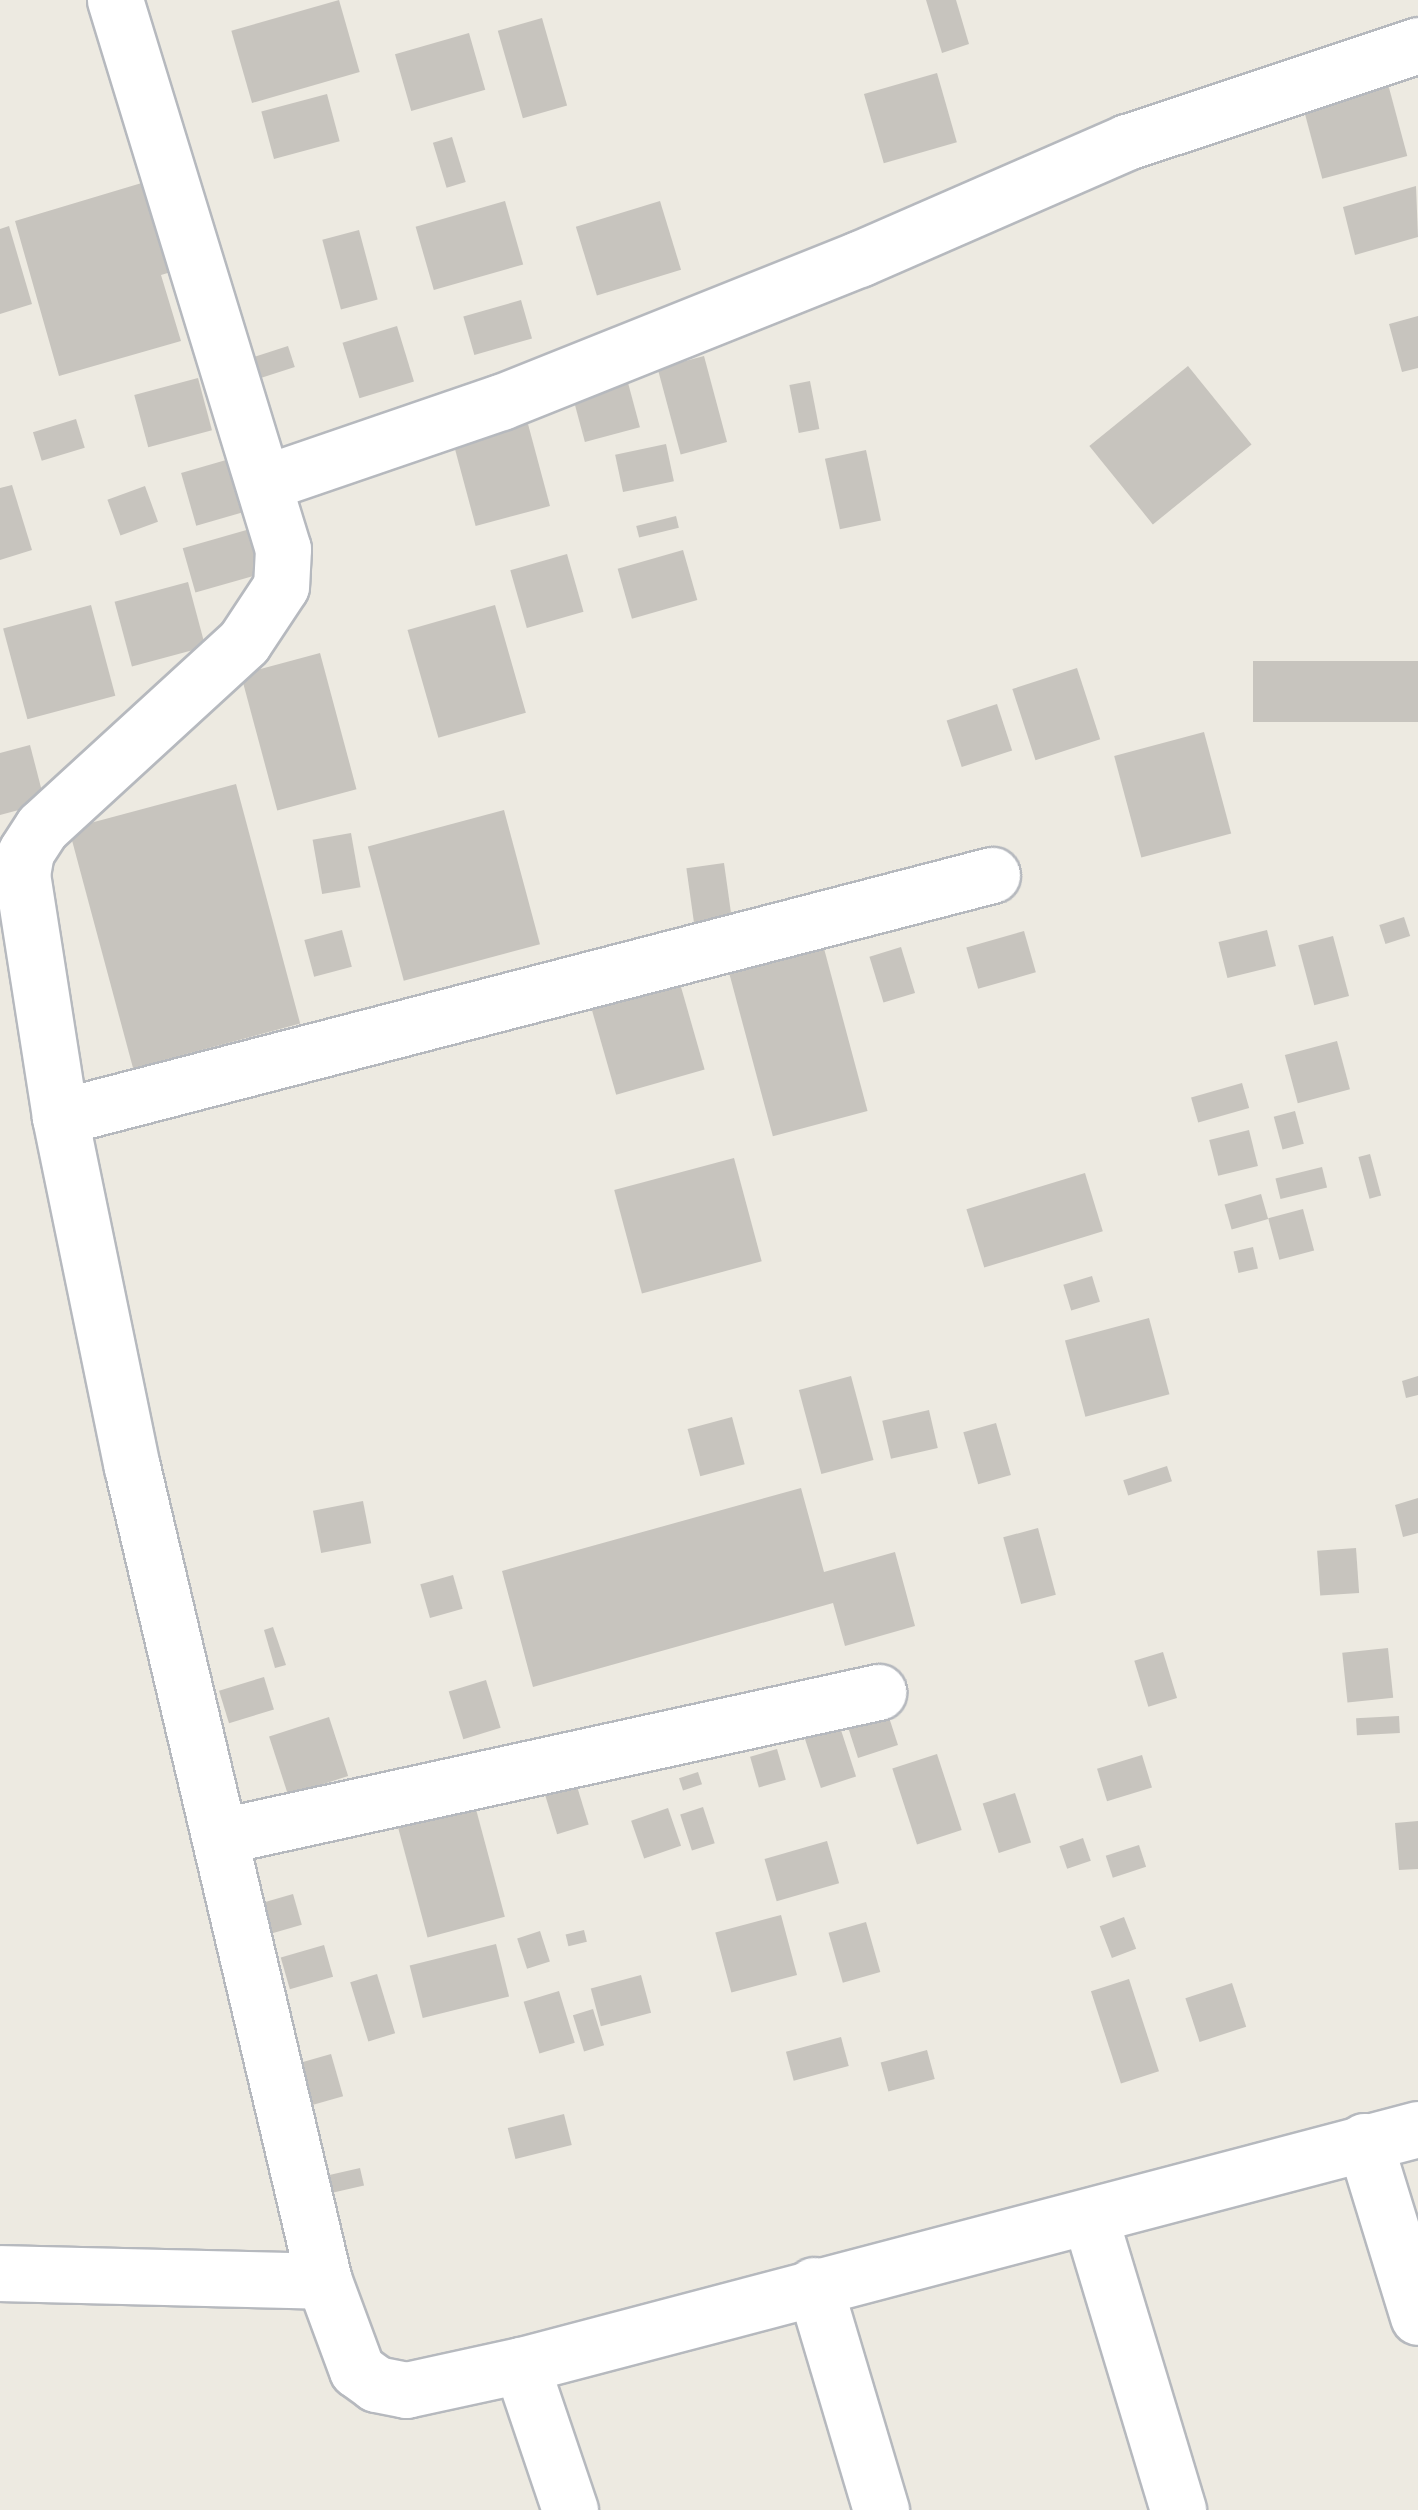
<!DOCTYPE html>
<html>
<head>
<meta charset="utf-8">
<style>
	body { margin:0 }
	#map { position:relative; width:1418px; height:2510px; overflow:hidden; background:#edeae1; font-family:Rubik,sans-serif }
	div>[style] { position:absolute }
	.building>* { inset:0; background:#c7c4be; transform-origin:0 0 }
	.roads { filter:drop-shadow(2px 0 #b6b9be) drop-shadow(-2px 0 #b6b9be) drop-shadow(0 2px #b6b9be) drop-shadow(0 -2px #b6b9be) }
	.minor>* { height:55px; margin:-27.5px; padding:0 27.5px; transform-origin:27.5px; border-radius:27.5px; background:#fff }
	span { translate:-50% -50%; white-space:nowrap; text-align:center; line-height:1.15; -webkit-text-stroke:8px #fff; paint-order:stroke }
</style>
</head>
<body>
<div id="map">
	<div class="building">
		<i style="left:339px;top:0;width:75px;height:112px;rotate:74deg"></i>
		<i style="clip-path:polygon(926px 0,956px 0,969px 44px,942px 53px)"></i>
		<i style="left:542px;top:18px;width:91px;height:46px;rotate:74deg"></i>
		<i style="left:469px;top:33px;width:59px;height:77px;rotate:74deg"></i>
		<i style="left:1384px;top:69px;width:90px;height:88px;rotate:75deg"></i>
		<i style="left:937px;top:73px;width:72px;height:76px;rotate:74deg"></i>
		<i style="left:327px;top:94px;width:49px;height:68px;rotate:75deg"></i>
		<i style="left:452px;top:137px;width:47px;height:20px;rotate:73deg"></i>
		<i style="clip-path:polygon(165px 176px,191px 266px,161px 275px,181px 341px,59px 376px,15px 221px)"></i>
		<i style="clip-path:polygon(1416px 186px,1418px 237px,1355px 255px,1343px 207px)"></i>
		<i style="left:505px;top:201px;width:66px;height:93px;rotate:74deg"></i>
		<i style="left:660px;top:201px;width:72px;height:88px;rotate:73deg"></i>
		<i style="clip-path:polygon(9px 226px,32px 304px,0 314px,0 229px)"></i>
		<i style="left:359px;top:230px;width:72px;height:38px;rotate:75deg"></i>
		<i style="left:521px;top:300px;width:40px;height:60px;rotate:74deg"></i>
		<i style="clip-path:polygon(1418px 316px,1418px 368px,1402px 372px,1389px 324px)"></i>
		<i style="left:397px;top:326px;width:58px;height:57px;rotate:73deg"></i>
		<i style="left:288px;top:346px;width:22px;height:35px;rotate:72deg"></i>
		<i style="left:704px;top:356px;width:89px;height:48px;rotate:75deg"></i>
		<i style="left:1188px;top:366px;width:101px;height:127px;rotate:51deg"></i>
		<i style="left:198px;top:378px;width:54px;height:66px;rotate:75deg"></i>
		<i style="left:627px;top:379px;width:50px;height:57px;rotate:75deg"></i>
		<i style="left:810px;top:381px;width:49px;height:21px;rotate:79deg"></i>
		<i style="left:76px;top:419px;width:30px;height:45px;rotate:73deg"></i>
		<i style="left:528px;top:424px;width:85px;height:77px;rotate:75deg"></i>
		<i style="left:666px;top:444px;width:38px;height:52px;rotate:78deg"></i>
		<i style="left:866px;top:450px;width:72px;height:42px;rotate:78deg"></i>
		<i style="left:233px;top:458px;width:55px;height:54px;rotate:74deg"></i>
		<i style="clip-path:polygon(12px 485px,32px 550px,0 560px,0 488px)"></i>
		<i style="left:145px;top:486px;width:38px;height:40px;rotate:70deg"></i>
		<i style="left:676px;top:516px;width:12px;height:41px;rotate:76deg"></i>
		<i style="left:250px;top:529px;width:46px;height:70px;rotate:74deg"></i>
		<i style="left:683px;top:550px;width:52px;height:68px;rotate:74deg"></i>
		<i style="left:567px;top:554px;width:60px;height:59px;rotate:74deg"></i>
		<i style="left:188px;top:582px;width:67px;height:76px;rotate:75deg"></i>
		<i style="left:91px;top:605px;width:94px;height:91px;rotate:75deg"></i>
		<i style="left:495px;top:605px;width:112px;height:91px;rotate:74deg"></i>
		<i style="left:320px;top:653px;width:141px;height:82px;rotate:75deg"></i>
		<i style="left:1418px;top:661px;width:61px;height:165px;rotate:90deg"></i>
		<i style="left:1077px;top:668px;width:75px;height:68px;rotate:72deg"></i>
		<i style="left:997px;top:704px;width:49px;height:53px;rotate:72deg"></i>
		<i style="left:1204px;top:732px;width:105px;height:93px;rotate:75deg"></i>
		<i style="clip-path:polygon(30px 745px,45px 803px,0 815px,0 753px)"></i>
		<i style="left:236px;top:784px;width:248px;height:173px;rotate:75deg"></i>
		<i style="left:504px;top:810px;width:139px;height:141px;rotate:75deg"></i>
		<i style="left:351px;top:833px;width:55px;height:39px;rotate:80deg"></i>
		<i style="left:724px;top:863px;width:56px;height:38px;rotate:82deg"></i>
		<i style="left:1404px;top:917px;width:20px;height:26px;rotate:72deg"></i>
		<i style="left:342px;top:930px;width:38px;height:39px;rotate:75deg"></i>
		<i style="left:1267px;top:930px;width:37px;height:50px;rotate:76deg"></i>
		<i style="left:1024px;top:931px;width:43px;height:60px;rotate:74deg"></i>
		<i style="left:1333px;top:936px;width:62px;height:36px;rotate:75deg"></i>
		<i style="left:822px;top:941px;width:176px;height:98px;rotate:75deg"></i>
		<i style="left:901px;top:947px;width:48px;height:33px;rotate:73deg"></i>
		<i style="left:679px;top:980px;width:93px;height:92px;rotate:74deg"></i>
		<i style="left:1337px;top:1041px;width:50px;height:54px;rotate:75deg"></i>
		<i style="left:1242px;top:1083px;width:26px;height:53px;rotate:74deg"></i>
		<i style="left:1295px;top:1111px;width:34px;height:22px;rotate:75deg"></i>
		<i style="left:1249px;top:1130px;width:37px;height:41px;rotate:76deg"></i>
		<i style="left:1370px;top:1154px;width:43px;height:12px;rotate:75deg"></i>
		<i style="left:734px;top:1158px;width:107px;height:124px;rotate:75deg"></i>
		<i style="left:1322px;top:1167px;width:21px;height:48px;rotate:76deg"></i>
		<i style="left:1085px;top:1173px;width:61px;height:124px;rotate:73deg"></i>
		<i style="left:1261px;top:1194px;width:26px;height:38px;rotate:74deg"></i>
		<i style="left:1303px;top:1209px;width:43px;height:36px;rotate:75deg"></i>
		<i style="left:1253px;top:1247px;width:22px;height:20px;rotate:77deg"></i>
		<i style="left:1092px;top:1276px;width:27px;height:30px;rotate:73deg"></i>
		<i style="left:1149px;top:1318px;width:79px;height:87px;rotate:75deg"></i>
		<i style="left:851px;top:1376px;width:87px;height:54px;rotate:75deg"></i>
		<i style="clip-path:polygon(1418px 1376px,1418px 1395px,1406px 1398px,1402px 1381px)"></i>
		<i style="left:929px;top:1410px;width:39px;height:48px;rotate:77deg"></i>
		<i style="left:732px;top:1417px;width:49px;height:46px;rotate:75deg"></i>
		<i style="left:996px;top:1423px;width:54px;height:34px;rotate:74deg"></i>
		<i style="left:1167px;top:1466px;width:16px;height:46px;rotate:72deg"></i>
		<i style="clip-path:polygon(801px 1488px,824px 1572px,895px 1552px,915px 1626px,845px 1646px,833px 1603px,533px 1687px,502px 1571px)"></i>
		<i style="clip-path:polygon(1418px 1498px,1418px 1533px,1403px 1537px,1395px 1505px)"></i>
		<i style="left:363px;top:1501px;width:43px;height:51px;rotate:79deg"></i>
		<i style="left:1038px;top:1528px;width:69px;height:36px;rotate:75deg"></i>
		<i style="left:1356px;top:1548px;width:45px;height:39px;rotate:86deg"></i>
		<i style="left:453px;top:1575px;width:35px;height:34px;rotate:74deg"></i>
		<i style="clip-path:polygon(273px 1627px,286px 1665px,275px 1668px,264px 1630px)"></i>
		<i style="left:1388px;top:1648px;width:50px;height:46px;rotate:84deg"></i>
		<i style="left:1163px;top:1652px;width:48px;height:30px;rotate:73deg"></i>
		<i style="left:264px;top:1677px;width:34px;height:47px;rotate:73deg"></i>
		<i style="left:486px;top:1680px;width:50px;height:39px;rotate:73deg"></i>
		<i style="left:885px;top:1705px;width:42px;height:42px;rotate:72deg"></i>
		<i style="left:1399px;top:1716px;width:17px;height:43px;rotate:87deg"></i>
		<i style="left:329px;top:1717px;width:62px;height:63px;rotate:72deg"></i>
		<i style="left:840px;top:1727px;width:52px;height:37px;rotate:72deg"></i>
		<i style="left:777px;top:1749px;width:32px;height:28px;rotate:74deg"></i>
		<i style="left:937px;top:1754px;width:80px;height:47px;rotate:72deg"></i>
		<i style="left:1142px;top:1755px;width:34px;height:47px;rotate:73deg"></i>
		<i style="left:572px;top:1770px;width:57px;height:33px;rotate:73deg"></i>
		<i style="left:698px;top:1772px;width:13px;height:20px;rotate:72deg"></i>
		<i style="left:1015px;top:1793px;width:52px;height:34px;rotate:72deg"></i>
		<i style="left:473px;top:1798px;width:123px;height:80px;rotate:75deg"></i>
		<i style="left:703px;top:1807px;width:38px;height:24px;rotate:72deg"></i>
		<i style="left:668px;top:1808px;width:40px;height:39px;rotate:71deg"></i>
		<i style="clip-path:polygon(1418px 1821px,1418px 1869px,1399px 1870px,1395px 1823px)"></i>
		<i style="left:1083px;top:1838px;width:24px;height:25px;rotate:71deg"></i>
		<i style="left:827px;top:1841px;width:44px;height:65px;rotate:74deg"></i>
		<i style="left:1139px;top:1845px;width:23px;height:35px;rotate:72deg"></i>
		<i style="left:293px;top:1894px;width:32px;height:46px;rotate:74deg"></i>
		<i style="left:781px;top:1915px;width:62px;height:68px;rotate:75deg"></i>
		<i style="left:1124px;top:1917px;width:34px;height:26px;rotate:69deg"></i>
		<i style="left:866px;top:1922px;width:52px;height:39px;rotate:74deg"></i>
		<i style="left:584px;top:1930px;width:12px;height:19px;rotate:76deg"></i>
		<i style="left:540px;top:1931px;width:32px;height:24px;rotate:72deg"></i>
		<i style="left:496px;top:1944px;width:54px;height:89px;rotate:76deg"></i>
		<i style="left:324px;top:1945px;width:33px;height:45px;rotate:74deg"></i>
		<i style="left:377px;top:1974px;width:62px;height:28px;rotate:73deg"></i>
		<i style="left:641px;top:1975px;width:39px;height:52px;rotate:75deg"></i>
		<i style="left:1129px;top:1979px;width:97px;height:40px;rotate:72deg"></i>
		<i style="left:1232px;top:1983px;width:46px;height:49px;rotate:72deg"></i>
		<i style="left:559px;top:1991px;width:54px;height:37px;rotate:73deg"></i>
		<i style="left:593px;top:2009px;width:38px;height:21px;rotate:73deg"></i>
		<i style="left:841px;top:2037px;width:30px;height:57px;rotate:75deg"></i>
		<i style="left:927px;top:2050px;width:30px;height:48px;rotate:75deg"></i>
		<i style="left:331px;top:2054px;width:44px;height:32px;rotate:74deg"></i>
		<i style="left:564px;top:2114px;width:32px;height:58px;rotate:76deg"></i>
		<i style="left:360px;top:2168px;width:18px;height:37px;rotate:77deg"></i>
	</div>
	<div class="roads">
		<div class="minor">
			<i style="left:115px;top:0;width:574px;rotate:72.99deg"></i>
			<i style="left:283px;top:549px;width:37px;rotate:93deg"></i>
			<i style="left:281px;top:586px;width:67px;rotate:123.5deg"></i>
			<i style="left:244px;top:642px;width:274px;rotate:137.5deg"></i>
			<i style="left:42px;top:827px;width:30px;rotate:123deg"></i>
			<i style="left:26px;top:852px;width:22px;rotate:100deg"></i>
			<i style="left:22px;top:874px;width:246px;rotate:81.1deg"></i>
			<i style="left:60px;top:1117px;width:357px;rotate:78.4deg"></i>
			<i style="left:132px;top:1467px;width:836px;rotate:76.73deg"></i>
			<i style="left:324px;top:2281px;width:95px;rotate:69.7deg"></i>
			<i style="left:357px;top:2370px;width:24px;rotate:36deg"></i>
			<i style="left:376px;top:2384px;width:31px;rotate:11deg"></i>
			<i style="left:406px;top:2390px;width:118px;rotate:-12.3deg"></i>
			<i style="left:521px;top:2365px;width:928px;rotate:-14.74deg"></i>
			<i style="left:264px;top:483px;width:250px;rotate:-18.9deg"></i>
			<i style="left:501px;top:402px;width:386px;rotate:-21.8deg"></i>
			<i style="left:859px;top:259px;width:292px;rotate:-23.6deg"></i>
			<i style="left:1127px;top:142px;width:307px;rotate:-18.4deg"></i>
			<i style="left:60px;top:1117px;width:963px;rotate:-14.56deg"></i>
			<i style="left:222px;top:1836px;width:672px;rotate:-12.38deg"></i>
			<i style="left:1364px;top:2141px;width:184px;rotate:72.9deg"></i>
			<i style="left:1090px;top:2218px;width:305px;rotate:73.2deg"></i>
			<i style="left:0;top:2273px;width:324px;rotate:1.4deg"></i>
			<i style="left:814px;top:2285px;width:235px;rotate:73.4deg"></i>
			<i style="left:521px;top:2365px;width:153px;rotate:71.3deg"></i>
		</div>
	</div>
</div>
</body>
</html>
